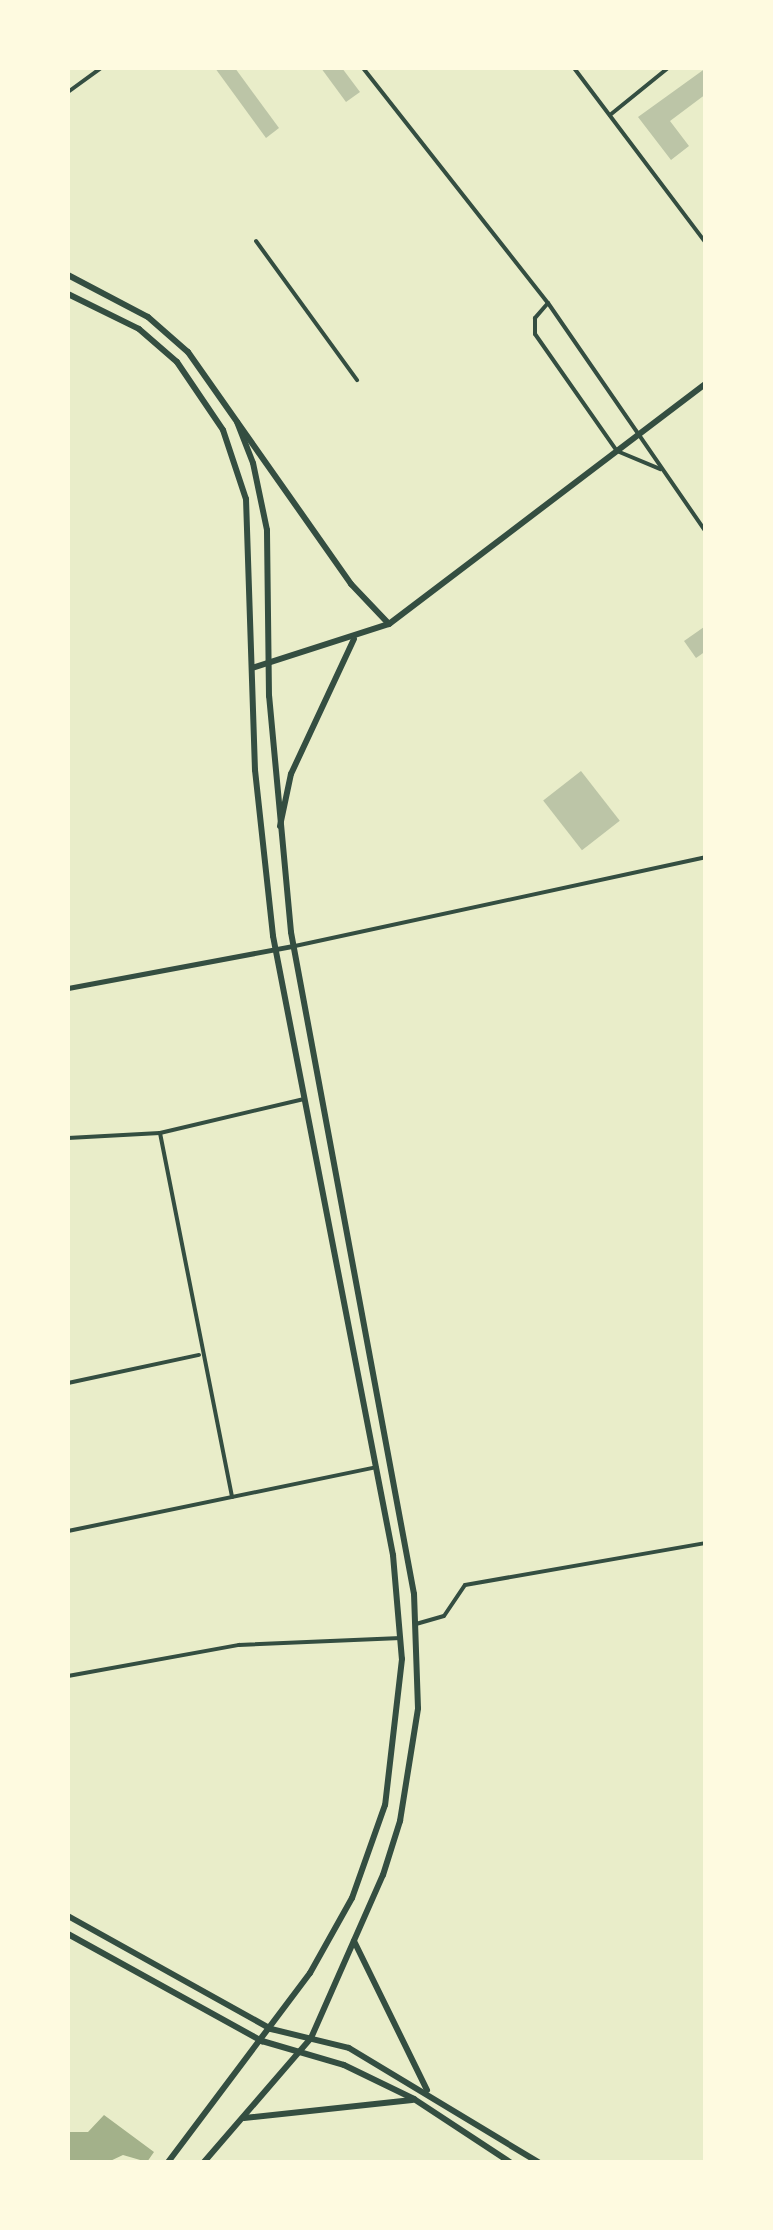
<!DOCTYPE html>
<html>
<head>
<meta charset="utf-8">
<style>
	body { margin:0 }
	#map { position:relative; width:773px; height:2230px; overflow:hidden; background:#e9edc9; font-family:Rubik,sans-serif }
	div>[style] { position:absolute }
	.water>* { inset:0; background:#a3b18a }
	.building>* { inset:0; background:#bcc5a7; transform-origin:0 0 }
	.minor>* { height:4px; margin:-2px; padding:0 2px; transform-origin:2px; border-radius:2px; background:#344e41 }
	.tertiary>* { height:5px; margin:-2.5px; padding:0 2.5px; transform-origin:2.5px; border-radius:2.5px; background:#344e41 }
	.secondary>* { height:6px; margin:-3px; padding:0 3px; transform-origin:3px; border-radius:3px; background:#344e41 }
	.primary>* { height:6px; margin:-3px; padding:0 3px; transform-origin:3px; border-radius:3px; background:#344e41 }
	span { translate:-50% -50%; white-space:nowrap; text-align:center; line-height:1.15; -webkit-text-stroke:10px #fefae0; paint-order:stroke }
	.frame { position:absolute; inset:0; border:70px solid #fefae0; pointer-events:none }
</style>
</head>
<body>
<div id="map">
	<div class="water">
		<i style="clip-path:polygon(104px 2115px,154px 2152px,147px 2162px,123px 2155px,108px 2162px,68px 2162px,68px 2132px,88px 2132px)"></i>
	</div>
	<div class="building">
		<i style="clip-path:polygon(215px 68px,235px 68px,279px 128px,266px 138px)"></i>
		<i style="clip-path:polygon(321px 68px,342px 68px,360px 92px,346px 102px)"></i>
		<i style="clip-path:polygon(706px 68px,706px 94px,670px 121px,689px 146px,671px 160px,638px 117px)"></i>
		<i style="clip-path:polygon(704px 627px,706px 651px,696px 658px,684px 641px)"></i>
		<i style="left:581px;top:771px;width:63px;height:48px;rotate:52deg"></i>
	</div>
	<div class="minor">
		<i style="left:363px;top:68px;width:299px;rotate:51.8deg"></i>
		<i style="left:548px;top:303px;width:278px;rotate:55.4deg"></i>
		<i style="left:574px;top:68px;width:219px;rotate:53deg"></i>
		<i style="left:68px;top:92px;width:41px;rotate:-36deg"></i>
		<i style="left:610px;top:115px;width:75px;rotate:-39deg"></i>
		<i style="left:256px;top:241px;width:172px;rotate:54deg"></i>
		<i style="left:548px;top:303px;width:20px;rotate:131deg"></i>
		<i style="left:535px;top:318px;width:16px;rotate:90deg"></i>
		<i style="left:535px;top:334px;width:143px;rotate:55deg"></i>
		<i style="left:617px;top:451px;width:47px;rotate:22.7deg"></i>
		<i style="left:295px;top:946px;width:421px;rotate:-12.2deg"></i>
		<i style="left:160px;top:1133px;width:371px;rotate:78.8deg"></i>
		<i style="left:68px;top:1138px;width:92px;rotate:-3.1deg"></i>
		<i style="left:160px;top:1133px;width:148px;rotate:-13.3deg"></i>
		<i style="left:68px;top:1383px;width:134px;rotate:-12.1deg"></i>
		<i style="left:68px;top:1531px;width:315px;rotate:-11.7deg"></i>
		<i style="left:416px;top:1624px;width:29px;rotate:-16deg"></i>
		<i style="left:444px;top:1616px;width:37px;rotate:-56deg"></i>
		<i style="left:465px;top:1585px;width:245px;rotate:-9.9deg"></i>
		<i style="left:68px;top:1676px;width:174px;rotate:-10.3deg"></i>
		<i style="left:239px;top:1645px;width:162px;rotate:-2.5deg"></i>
	</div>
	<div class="tertiary">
		<i style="left:68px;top:988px;width:229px;rotate:-10.6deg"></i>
	</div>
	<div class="secondary">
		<i style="left:68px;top:275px;width:90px;rotate:27.7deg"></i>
		<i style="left:148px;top:317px;width:53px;rotate:41.2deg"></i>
		<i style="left:188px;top:352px;width:284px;rotate:54.9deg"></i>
		<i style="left:351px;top:584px;width:55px;rotate:46.5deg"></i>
		<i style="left:68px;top:294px;width:79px;rotate:26.2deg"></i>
		<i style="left:139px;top:329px;width:50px;rotate:41deg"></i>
		<i style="left:177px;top:362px;width:82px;rotate:55.9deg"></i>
		<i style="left:223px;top:430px;width:73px;rotate:71.6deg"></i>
		<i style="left:246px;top:499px;width:271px;rotate:88.1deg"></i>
		<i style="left:255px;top:770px;width:167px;rotate:83.8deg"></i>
		<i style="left:273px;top:936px;width:631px;rotate:79.03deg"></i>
		<i style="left:393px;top:1555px;width:104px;rotate:85.1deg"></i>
		<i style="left:402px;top:1659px;width:147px;rotate:96.6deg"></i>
		<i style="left:385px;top:1805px;width:99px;rotate:109.5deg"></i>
		<i style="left:352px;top:1898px;width:86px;rotate:119.2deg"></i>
		<i style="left:310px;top:1973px;width:236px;rotate:126.9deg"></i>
		<i style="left:252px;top:668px;width:144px;rotate:-17.8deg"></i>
		<i style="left:389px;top:624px;width:398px;rotate:-37.2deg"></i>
		<i style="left:280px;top:826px;width:53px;rotate:-78.1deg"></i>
		<i style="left:291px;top:774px;width:149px;rotate:-65deg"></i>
		<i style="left:204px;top:2162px;width:164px;rotate:-49.2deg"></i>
		<i style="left:311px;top:2038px;width:178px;rotate:-66.2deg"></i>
		<i style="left:383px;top:1875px;width:57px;rotate:-72.5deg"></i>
		<i style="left:400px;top:1821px;width:114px;rotate:-80.9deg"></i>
		<i style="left:418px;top:1708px;width:114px;rotate:-92deg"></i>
		<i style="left:414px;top:1594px;width:673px;rotate:-100.53deg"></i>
		<i style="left:291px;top:932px;width:237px;rotate:-95.3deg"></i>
		<i style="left:269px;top:696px;width:166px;rotate:-90.7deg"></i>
		<i style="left:267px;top:530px;width:68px;rotate:-101.8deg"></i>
		<i style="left:253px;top:463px;width:44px;rotate:-111.3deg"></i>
	</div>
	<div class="primary">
		<i style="left:68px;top:1916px;width:232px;rotate:29.1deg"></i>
		<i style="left:271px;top:2029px;width:80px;rotate:13.7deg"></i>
		<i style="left:349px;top:2048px;width:221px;rotate:31.1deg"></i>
		<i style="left:68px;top:1934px;width:222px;rotate:28.9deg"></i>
		<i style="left:262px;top:2041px;width:85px;rotate:16.3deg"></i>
		<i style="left:344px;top:2065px;width:78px;rotate:25.9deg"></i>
		<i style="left:414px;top:2099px;width:115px;rotate:33.3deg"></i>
		<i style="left:354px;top:1941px;width:166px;rotate:63.9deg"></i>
		<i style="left:244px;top:2118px;width:169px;rotate:-6.1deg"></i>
	</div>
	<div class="frame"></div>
</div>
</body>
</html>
